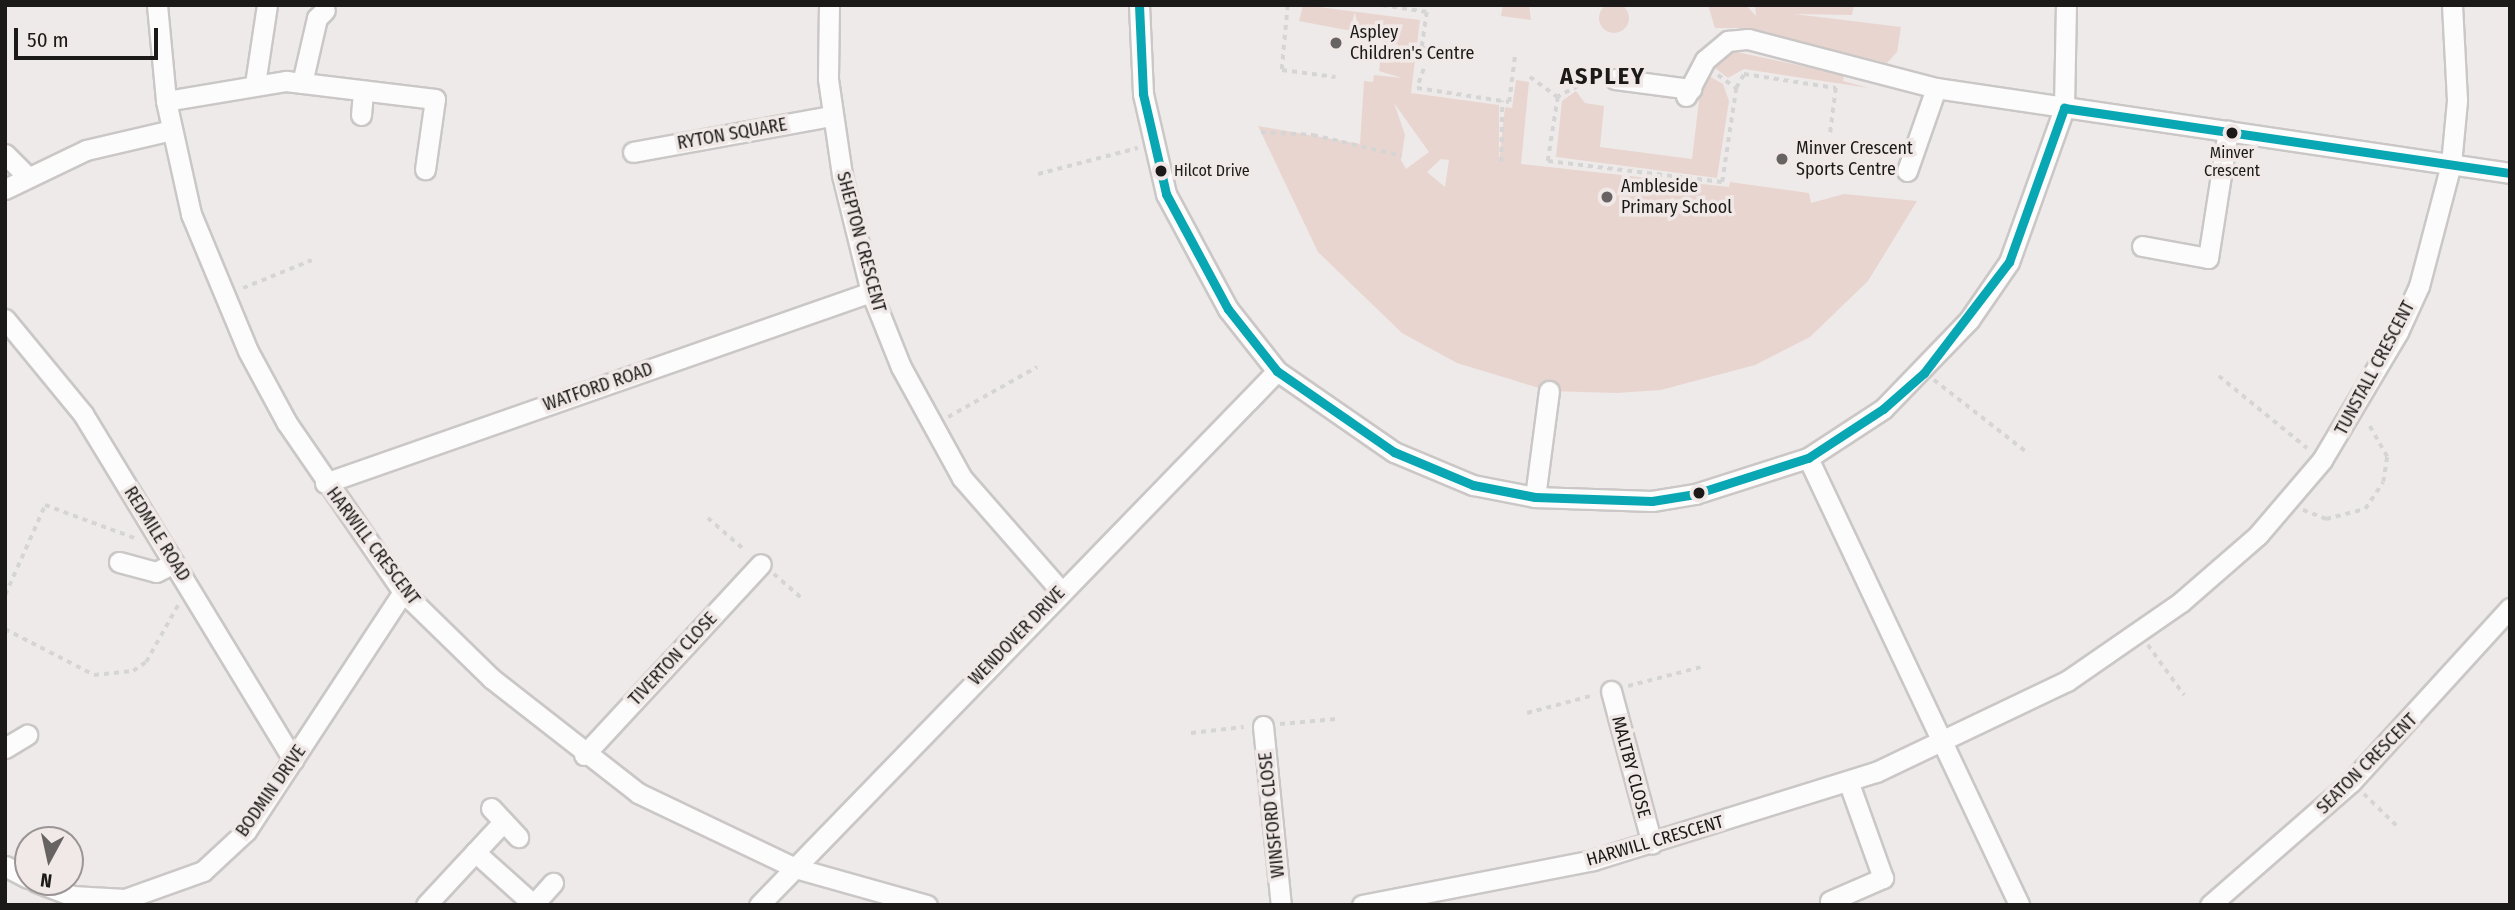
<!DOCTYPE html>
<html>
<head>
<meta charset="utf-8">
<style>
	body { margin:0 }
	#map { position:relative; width:2515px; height:910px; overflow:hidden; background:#eeeae9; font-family:"Fira Sans Condensed",sans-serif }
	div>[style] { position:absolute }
	.green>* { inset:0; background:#e9d5cf }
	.round { border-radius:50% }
	.path>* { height:3.5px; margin-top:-1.75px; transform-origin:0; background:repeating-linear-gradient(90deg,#d6d5d5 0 5px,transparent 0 10px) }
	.roads { filter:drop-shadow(2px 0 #cac7c6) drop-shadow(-2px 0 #cac7c6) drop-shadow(0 2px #cac7c6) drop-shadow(0 -2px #cac7c6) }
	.minor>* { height:19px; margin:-9.5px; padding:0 9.5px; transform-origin:9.5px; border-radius:9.5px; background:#fcfcfc }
	.bus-1>* { height:9px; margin:-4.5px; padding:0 4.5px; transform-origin:4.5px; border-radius:4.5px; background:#08a7b3 }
	.dots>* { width:19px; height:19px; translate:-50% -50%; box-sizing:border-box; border:4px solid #f0e9e7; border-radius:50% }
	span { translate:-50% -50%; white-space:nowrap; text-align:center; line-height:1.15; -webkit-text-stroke:7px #f0e9e7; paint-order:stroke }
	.bus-label { font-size:16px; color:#1c1a19 }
	.left { translate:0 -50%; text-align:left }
	.poi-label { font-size:18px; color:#1c1a19 }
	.street-label { font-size:18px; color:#1c1a19 }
	.district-label { font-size:24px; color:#1c1a19; font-weight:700; letter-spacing:2px }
	.frame { position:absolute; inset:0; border:7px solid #1c1a19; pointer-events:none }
	.north { position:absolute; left:14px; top:826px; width:70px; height:70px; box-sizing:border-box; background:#f0e9e7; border:2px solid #9b9695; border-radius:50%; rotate:188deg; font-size:19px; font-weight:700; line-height:28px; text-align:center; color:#1c1a19 }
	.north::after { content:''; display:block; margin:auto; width:24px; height:32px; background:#666362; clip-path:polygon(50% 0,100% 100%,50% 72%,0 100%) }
	.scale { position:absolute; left:14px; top:28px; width:144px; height:32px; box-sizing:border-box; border:4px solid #1c1a19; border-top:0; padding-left:9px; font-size:21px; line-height:24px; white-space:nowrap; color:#1c1a19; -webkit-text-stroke:5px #f0e9e7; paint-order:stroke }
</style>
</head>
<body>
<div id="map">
	<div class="green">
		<i class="round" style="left:1599px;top:3px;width:30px;height:30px"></i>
		<i style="clip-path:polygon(evenodd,1303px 5px,1420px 20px,1411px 93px,1499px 105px,1499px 162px,1505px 107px,1512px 108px,1516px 80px,1529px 82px,1521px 164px,1729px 187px,1730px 182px,1809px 193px,1811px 203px,1844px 194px,1917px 201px,1868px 281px,1810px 337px,1755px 365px,1661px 390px,1617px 393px,1549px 391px,1457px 363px,1402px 333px,1318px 252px,1258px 126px,1360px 144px,1364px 81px,1373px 82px,1374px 75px,1402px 78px,1379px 71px,1383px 37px,1299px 21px,1303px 5px,1394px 103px,1429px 152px,1406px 169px,1401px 160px,1405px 135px,1394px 103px,1303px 5px,1441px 159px,1449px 160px,1445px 187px,1427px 172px,1441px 159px)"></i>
		<i style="clip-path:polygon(1503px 5px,1529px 5px,1531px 20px,1501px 16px)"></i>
		<i style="clip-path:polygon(1708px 5px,1746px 5px,1756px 16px,1755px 5px,1854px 5px,1852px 15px,1794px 14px,1901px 27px,1897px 52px,1887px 63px,1746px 28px,1715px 28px)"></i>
		<i style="clip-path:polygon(1732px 51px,1844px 75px,1843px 81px,1869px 88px,1744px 69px,1728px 78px,1711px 65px)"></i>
		<i style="clip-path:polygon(1709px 76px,1723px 84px,1729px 101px,1717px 178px,1556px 157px,1562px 101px,1576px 91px,1585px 103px,1604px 106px,1600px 147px,1692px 159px,1699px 101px,1693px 100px)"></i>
	</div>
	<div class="path">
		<i style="left:1288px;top:5px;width:65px;rotate:95.3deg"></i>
		<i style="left:1282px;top:70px;width:54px;rotate:7.4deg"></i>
		<i style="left:1382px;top:5px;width:46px;rotate:8.8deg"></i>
		<i style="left:1427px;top:12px;width:36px;rotate:98deg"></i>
		<i style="left:1422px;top:48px;width:31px;rotate:6deg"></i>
		<i style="left:1424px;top:69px;width:20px;rotate:110deg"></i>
		<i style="left:1417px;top:88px;width:93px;rotate:8.7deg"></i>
		<i style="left:1509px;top:102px;width:48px;rotate:-82.9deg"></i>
		<i style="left:1718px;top:75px;width:22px;rotate:36deg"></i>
		<i style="left:1530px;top:77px;width:34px;rotate:36deg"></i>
		<i style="left:1596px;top:77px;width:43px;rotate:152.2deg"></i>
		<i style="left:1558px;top:97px;width:65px;rotate:98.9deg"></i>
		<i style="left:1548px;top:161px;width:175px;rotate:6.9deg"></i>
		<i style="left:1722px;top:182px;width:95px;rotate:-81.5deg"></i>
		<i style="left:1736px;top:88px;width:16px;rotate:-60deg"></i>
		<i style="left:1744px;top:74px;width:93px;rotate:8.7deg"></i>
		<i style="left:1836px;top:88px;width:48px;rotate:97.1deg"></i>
		<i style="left:1261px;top:132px;width:52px;rotate:3.3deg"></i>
		<i style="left:1313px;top:135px;width:91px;rotate:13.3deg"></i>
		<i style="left:1501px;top:162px;width:61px;rotate:-89.1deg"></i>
		<i style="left:1038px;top:174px;width:103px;rotate:-14.6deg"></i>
		<i style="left:243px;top:288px;width:74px;rotate:-22.1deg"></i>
		<i style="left:2219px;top:376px;width:114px;rotate:39.3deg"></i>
		<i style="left:1934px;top:380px;width:120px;rotate:37.9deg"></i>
		<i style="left:948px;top:417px;width:102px;rotate:-29.3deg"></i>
		<i style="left:2303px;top:510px;width:25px;rotate:21deg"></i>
		<i style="left:2326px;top:519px;width:40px;rotate:-14.4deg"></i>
		<i style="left:2365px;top:509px;width:32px;rotate:-56deg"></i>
		<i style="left:2383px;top:482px;width:25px;rotate:-81deg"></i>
		<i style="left:2387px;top:457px;width:40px;rotate:-119.7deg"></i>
		<i style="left:708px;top:518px;width:50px;rotate:41deg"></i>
		<i style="left:774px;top:574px;width:38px;rotate:41deg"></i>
		<i style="left:5px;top:595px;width:98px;rotate:-66deg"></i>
		<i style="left:45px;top:505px;width:98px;rotate:20.3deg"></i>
		<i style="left:5px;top:629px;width:100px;rotate:27.3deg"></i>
		<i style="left:94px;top:675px;width:39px;rotate:-6deg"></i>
		<i style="left:133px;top:671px;width:16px;rotate:-35deg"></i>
		<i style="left:146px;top:662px;width:65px;rotate:-60.7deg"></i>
		<i style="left:2148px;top:645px;width:62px;rotate:54.2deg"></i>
		<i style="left:1628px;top:686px;width:75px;rotate:-14.6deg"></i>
		<i style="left:1527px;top:713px;width:69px;rotate:-15deg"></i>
		<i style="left:1280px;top:724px;width:57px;rotate:-5deg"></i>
		<i style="left:1191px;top:733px;width:53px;rotate:-6.5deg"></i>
		<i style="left:2364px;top:794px;width:47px;rotate:44.1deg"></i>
	</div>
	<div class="roads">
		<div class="minor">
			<i style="left:157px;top:5px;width:96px;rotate:84.6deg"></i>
			<i style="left:166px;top:101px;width:116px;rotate:77.5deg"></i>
			<i style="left:191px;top:214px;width:148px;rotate:67.4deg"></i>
			<i style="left:248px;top:351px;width:82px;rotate:61.6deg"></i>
			<i style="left:287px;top:423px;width:205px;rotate:55.5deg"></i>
			<i style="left:403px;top:592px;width:123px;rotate:44.3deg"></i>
			<i style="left:491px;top:678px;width:187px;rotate:38deg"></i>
			<i style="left:638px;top:793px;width:174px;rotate:25.5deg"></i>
			<i style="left:795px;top:868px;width:137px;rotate:15.7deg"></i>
			<i style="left:829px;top:5px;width:74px;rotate:90.8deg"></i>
			<i style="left:828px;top:79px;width:97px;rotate:81.7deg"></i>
			<i style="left:842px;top:175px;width:121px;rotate:76.1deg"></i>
			<i style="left:871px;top:292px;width:81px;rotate:68.2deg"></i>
			<i style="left:901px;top:367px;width:127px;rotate:61.2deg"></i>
			<i style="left:962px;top:478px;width:149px;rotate:48.8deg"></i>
			<i style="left:1139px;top:5px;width:89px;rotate:87.4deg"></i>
			<i style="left:1143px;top:94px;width:103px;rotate:77deg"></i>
			<i style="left:1166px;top:194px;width:131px;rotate:61.7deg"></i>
			<i style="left:1228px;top:309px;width:79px;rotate:51.7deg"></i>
			<i style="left:1277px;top:371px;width:142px;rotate:34.7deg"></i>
			<i style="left:1394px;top:452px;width:86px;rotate:22.7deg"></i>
			<i style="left:1473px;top:485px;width:63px;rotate:11deg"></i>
			<i style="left:1535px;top:497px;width:117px;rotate:2deg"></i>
			<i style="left:1652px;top:501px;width:44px;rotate:-9.2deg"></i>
			<i style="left:1695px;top:494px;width:119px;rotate:-17.7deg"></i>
			<i style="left:1808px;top:458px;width:90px;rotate:-33.2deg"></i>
			<i style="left:1883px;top:409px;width:124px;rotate:-46deg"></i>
			<i style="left:1969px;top:320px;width:70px;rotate:-55.4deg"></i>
			<i style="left:2009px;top:262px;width:164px;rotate:-70.3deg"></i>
			<i style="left:2064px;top:108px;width:103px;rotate:-88.9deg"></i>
			<i style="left:1615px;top:79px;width:77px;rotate:7.5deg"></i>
			<i style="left:302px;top:83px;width:67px;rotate:-77deg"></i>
			<i style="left:317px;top:18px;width:11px;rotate:-45deg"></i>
			<i style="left:255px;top:84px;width:80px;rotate:-81.4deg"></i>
			<i style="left:1686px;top:96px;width:41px;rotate:-62.2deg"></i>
			<i style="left:1705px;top:60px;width:30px;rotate:-40deg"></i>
			<i style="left:1728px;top:41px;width:20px;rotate:-6deg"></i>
			<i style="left:1748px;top:39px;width:194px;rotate:14.6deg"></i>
			<i style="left:1936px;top:88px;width:580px;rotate:8.42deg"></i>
			<i style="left:166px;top:101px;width:122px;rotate:-9.5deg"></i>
			<i style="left:286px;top:81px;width:150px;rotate:6.9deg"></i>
			<i style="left:435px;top:99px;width:71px;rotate:98.1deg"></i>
			<i style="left:361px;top:115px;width:24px;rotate:-85deg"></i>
			<i style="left:633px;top:152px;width:202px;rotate:-10.3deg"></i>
			<i style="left:5px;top:154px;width:31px;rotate:45deg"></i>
			<i style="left:1907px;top:171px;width:88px;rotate:-70.7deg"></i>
			<i style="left:5px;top:189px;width:90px;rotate:-25.7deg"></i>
			<i style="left:86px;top:150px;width:87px;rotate:-13.2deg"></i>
			<i style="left:2142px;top:246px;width:67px;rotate:10.3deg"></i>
			<i style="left:2208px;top:258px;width:129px;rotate:-81.1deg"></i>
			<i style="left:5px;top:319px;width:123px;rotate:50.6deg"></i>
			<i style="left:83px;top:414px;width:405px;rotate:58.7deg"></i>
			<i style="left:1808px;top:458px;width:494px;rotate:64.7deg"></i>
			<i style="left:325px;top:483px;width:578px;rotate:-19.28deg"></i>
			<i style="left:1535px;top:497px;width:107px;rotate:-82.5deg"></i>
			<i style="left:119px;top:562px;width:38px;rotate:15deg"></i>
			<i style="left:156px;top:572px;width:20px;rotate:-27deg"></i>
			<i style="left:1611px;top:691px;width:158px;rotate:75deg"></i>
			<i style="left:1263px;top:726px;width:180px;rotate:84.3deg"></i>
			<i style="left:5px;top:748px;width:26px;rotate:-31deg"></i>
			<i style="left:584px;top:755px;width:260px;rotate:-47.2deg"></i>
			<i style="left:491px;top:808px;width:40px;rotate:47deg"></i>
			<i style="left:475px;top:852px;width:78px;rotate:41.9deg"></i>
			<i style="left:5px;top:866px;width:26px;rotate:28deg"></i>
			<i style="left:36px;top:882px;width:39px;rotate:21deg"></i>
			<i style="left:72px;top:896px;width:53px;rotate:3.2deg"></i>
			<i style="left:125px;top:899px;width:83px;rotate:-19.7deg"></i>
			<i style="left:203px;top:871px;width:59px;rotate:-42.9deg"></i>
			<i style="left:246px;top:831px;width:286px;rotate:-56.7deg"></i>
			<i style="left:1830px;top:901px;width:58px;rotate:-23.5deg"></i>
			<i style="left:1883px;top:878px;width:103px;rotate:-109.8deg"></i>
			<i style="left:426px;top:905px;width:113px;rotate:-47.1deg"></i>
			<i style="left:533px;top:905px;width:30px;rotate:-48deg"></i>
			<i style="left:759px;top:905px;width:744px;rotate:-45.87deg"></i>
			<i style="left:1362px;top:905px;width:235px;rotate:-11deg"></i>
			<i style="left:1593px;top:860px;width:296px;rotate:-17.3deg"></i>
			<i style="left:1876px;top:772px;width:212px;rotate:-25.5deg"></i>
			<i style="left:2067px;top:681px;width:139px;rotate:-34.7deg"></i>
			<i style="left:2181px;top:602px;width:102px;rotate:-41deg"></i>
			<i style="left:2258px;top:535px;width:99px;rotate:-49.5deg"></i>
			<i style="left:2322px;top:460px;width:149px;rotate:-59.3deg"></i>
			<i style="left:2398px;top:332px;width:51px;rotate:-65.5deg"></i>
			<i style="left:2419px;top:286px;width:126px;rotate:-75.3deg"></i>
			<i style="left:2451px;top:164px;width:64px;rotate:-84.6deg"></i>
			<i style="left:2457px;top:100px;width:95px;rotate:-93deg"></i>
			<i style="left:2210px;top:905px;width:187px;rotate:-41.1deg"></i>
			<i style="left:2351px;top:782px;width:236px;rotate:-47.6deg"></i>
		</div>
	</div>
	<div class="bus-1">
		<i style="left:1139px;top:5px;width:89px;rotate:87.4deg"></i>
		<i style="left:1143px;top:94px;width:103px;rotate:77deg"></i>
		<i style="left:1166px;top:194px;width:131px;rotate:61.7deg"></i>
		<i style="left:1228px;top:309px;width:79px;rotate:51.7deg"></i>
		<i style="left:1277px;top:371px;width:142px;rotate:34.7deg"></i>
		<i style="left:1394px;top:452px;width:86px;rotate:22.7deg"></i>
		<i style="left:1473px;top:485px;width:63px;rotate:11deg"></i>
		<i style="left:1535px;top:497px;width:117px;rotate:2deg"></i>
		<i style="left:1652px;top:501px;width:44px;rotate:-9.2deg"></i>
		<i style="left:1695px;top:494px;width:119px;rotate:-17.7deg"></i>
		<i style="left:1808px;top:458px;width:90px;rotate:-33.2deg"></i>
		<i style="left:1883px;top:409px;width:55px;rotate:-41.3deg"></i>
		<i style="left:1924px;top:373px;width:140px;rotate:-52.6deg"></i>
		<i style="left:2009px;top:262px;width:164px;rotate:-70.3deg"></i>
		<i style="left:2064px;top:108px;width:451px;rotate:8.3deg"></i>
	</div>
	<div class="dots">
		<i style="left:1336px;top:43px;background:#666362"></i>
		<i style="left:2232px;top:133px;background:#1c1a19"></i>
		<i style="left:1782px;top:159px;background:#666362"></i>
		<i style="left:1161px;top:171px;background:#1c1a19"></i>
		<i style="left:1607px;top:197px;background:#666362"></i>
		<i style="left:1699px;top:493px;background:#1c1a19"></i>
	</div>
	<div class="bus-label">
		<span style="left:2232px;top:162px">Minver<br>Crescent</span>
		<span class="left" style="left:1174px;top:171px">Hilcot Drive</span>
	</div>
	<div class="poi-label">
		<span class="left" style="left:1350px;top:43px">Aspley<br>Children's Centre</span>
		<span class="left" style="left:1796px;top:159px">Minver Crescent<br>Sports Centre</span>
		<span class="left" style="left:1621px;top:197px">Ambleside<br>Primary School</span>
	</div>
	<div class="street-label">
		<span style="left:732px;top:134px;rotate:-10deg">RYTON SQUARE</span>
		<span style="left:861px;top:242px;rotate:75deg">SHEPTON CRESCENT</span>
		<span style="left:2375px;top:368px;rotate:-62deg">TUNSTALL CRESCENT</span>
		<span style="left:598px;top:387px;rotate:-19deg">WATFORD ROAD</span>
		<span style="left:157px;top:534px;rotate:58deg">REDMILE ROAD</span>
		<span style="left:373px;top:546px;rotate:53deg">HARWILL CRESCENT</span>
		<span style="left:1017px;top:636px;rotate:-46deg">WENDOVER DRIVE</span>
		<span style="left:673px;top:659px;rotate:-47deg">TIVERTON CLOSE</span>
		<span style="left:2367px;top:764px;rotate:-45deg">SEATON CRESCENT</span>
		<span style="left:1631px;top:767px;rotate:75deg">MALTBY CLOSE</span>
		<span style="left:271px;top:791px;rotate:-55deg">BODMIN DRIVE</span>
		<span style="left:1272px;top:815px;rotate:-96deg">WINSFORD CLOSE</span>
		<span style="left:1655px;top:841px;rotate:-16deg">HARWILL CRESCENT</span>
	</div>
	<div class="district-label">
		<span style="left:1603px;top:77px">ASPLEY</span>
	</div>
	<div class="frame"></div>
	<div class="north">N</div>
	<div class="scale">50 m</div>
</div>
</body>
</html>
